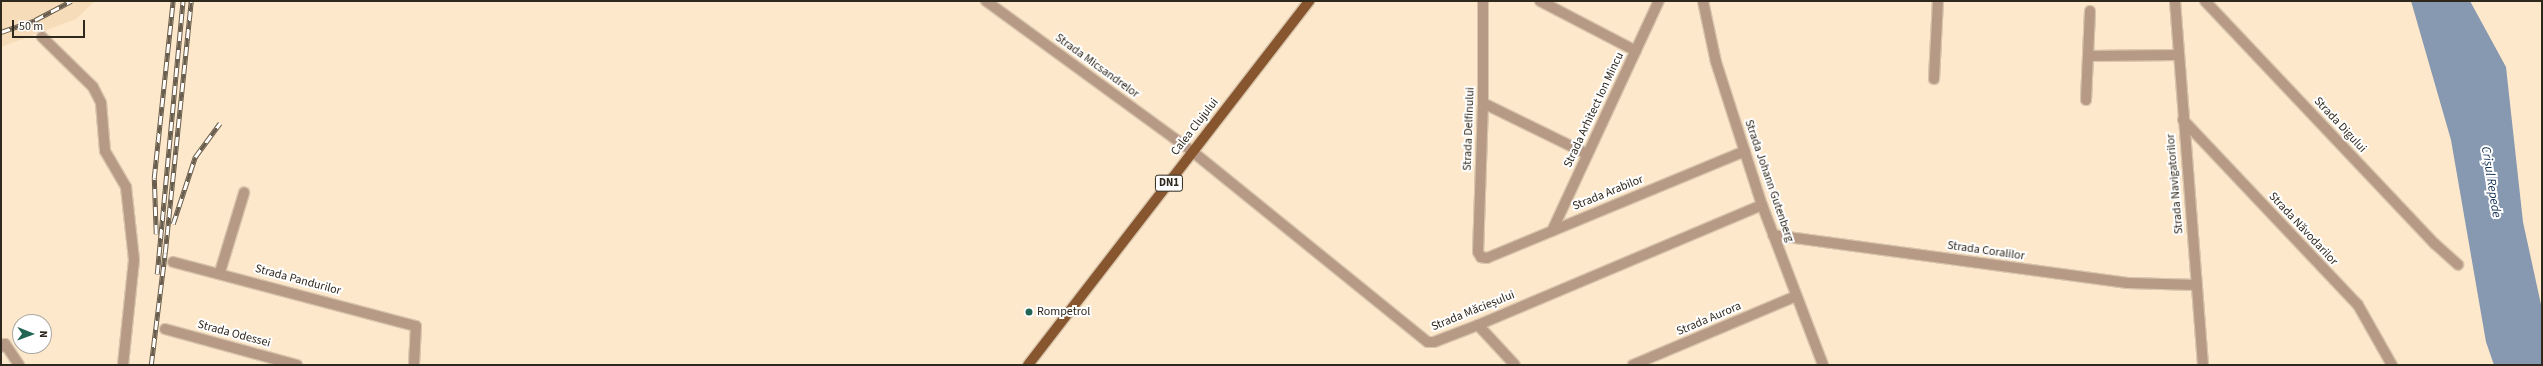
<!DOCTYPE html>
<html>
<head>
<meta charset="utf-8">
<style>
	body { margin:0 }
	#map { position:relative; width:2543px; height:366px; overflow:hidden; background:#fde8cb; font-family:"Source Sans 3",sans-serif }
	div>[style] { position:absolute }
	.built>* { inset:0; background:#f6dcb9 }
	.water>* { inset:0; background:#8699b0 }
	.roads { filter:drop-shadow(1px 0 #d8c5ac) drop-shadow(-1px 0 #d8c5ac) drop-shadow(0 1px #d8c5ac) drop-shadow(0 -1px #d8c5ac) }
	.street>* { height:10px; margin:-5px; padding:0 5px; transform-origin:5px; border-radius:5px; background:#b79a86 }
	.primary>* { height:10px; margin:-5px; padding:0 5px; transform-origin:5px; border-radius:5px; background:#87562f }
	.rail>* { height:4.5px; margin-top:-2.25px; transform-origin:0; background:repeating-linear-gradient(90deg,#fff 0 9px,#695e4e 0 18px); box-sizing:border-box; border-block:1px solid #695e4e }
	.dots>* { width:11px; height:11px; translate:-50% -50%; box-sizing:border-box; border:2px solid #fff; border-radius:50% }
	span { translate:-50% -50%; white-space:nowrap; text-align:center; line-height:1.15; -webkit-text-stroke:4px #fff; paint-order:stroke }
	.shield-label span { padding:1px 3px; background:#fff; border:1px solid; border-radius:3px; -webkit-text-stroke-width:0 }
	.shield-label { font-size:11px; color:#2f281d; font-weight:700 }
	.street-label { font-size:12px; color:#2f281d }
	.poi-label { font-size:12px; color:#2f281d }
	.left { translate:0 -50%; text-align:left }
	.water-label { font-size:13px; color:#133052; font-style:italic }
	.frame { position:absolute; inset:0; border:2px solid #2f281d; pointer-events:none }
	.north { position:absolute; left:12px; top:314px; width:40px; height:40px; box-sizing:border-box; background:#fff; border:1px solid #aca9a5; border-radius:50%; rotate:91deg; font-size:11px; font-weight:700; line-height:16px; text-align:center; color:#2f281d }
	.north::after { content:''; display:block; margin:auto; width:14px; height:18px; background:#236554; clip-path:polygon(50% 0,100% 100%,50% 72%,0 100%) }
	.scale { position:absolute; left:12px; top:20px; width:73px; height:18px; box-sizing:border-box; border:2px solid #2f281d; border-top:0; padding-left:5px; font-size:12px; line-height:14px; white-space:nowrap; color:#2f281d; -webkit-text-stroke:3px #fff; paint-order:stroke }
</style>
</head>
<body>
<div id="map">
	<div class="built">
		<i style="clip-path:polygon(1px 1px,95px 1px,76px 19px,1px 47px)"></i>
	</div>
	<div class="water">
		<i style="clip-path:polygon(2411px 1px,2470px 1px,2506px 67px,2523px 222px,2542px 309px,2542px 365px,2494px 365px,2486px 342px,2451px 140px)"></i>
	</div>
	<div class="roads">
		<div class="street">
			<i style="left:986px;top:1px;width:256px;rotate:36.1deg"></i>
			<i style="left:1193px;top:152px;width:302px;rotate:39deg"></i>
			<i style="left:1428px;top:342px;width:6px"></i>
			<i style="left:1434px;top:342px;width:47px;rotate:-21.1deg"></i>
			<i style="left:1478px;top:325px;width:308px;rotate:-22.9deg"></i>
			<i style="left:1483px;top:1px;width:102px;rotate:90deg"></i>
			<i style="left:1483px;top:103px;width:149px;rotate:91.9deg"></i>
			<i style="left:1478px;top:252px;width:6px;rotate:59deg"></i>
			<i style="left:1481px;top:257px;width:6px;rotate:9deg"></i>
			<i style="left:1487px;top:258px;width:279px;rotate:-22.5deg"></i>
			<i style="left:1540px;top:1px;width:108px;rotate:27.5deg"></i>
			<i style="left:1703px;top:1px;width:62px;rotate:78deg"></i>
			<i style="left:1716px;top:62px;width:150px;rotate:72.2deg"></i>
			<i style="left:1762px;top:205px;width:171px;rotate:69.1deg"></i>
			<i style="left:2175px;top:1px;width:365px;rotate:85.6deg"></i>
			<i style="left:2205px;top:1px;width:335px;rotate:46.6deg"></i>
			<i style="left:2435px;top:244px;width:31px;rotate:42deg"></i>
			<i style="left:42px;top:37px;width:71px;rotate:44.4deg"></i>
			<i style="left:93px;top:87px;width:18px;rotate:63deg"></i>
			<i style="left:101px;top:103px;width:48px;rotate:85.2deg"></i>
			<i style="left:105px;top:151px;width:42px;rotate:59.7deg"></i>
			<i style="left:126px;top:187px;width:73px;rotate:83.7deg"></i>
			<i style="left:134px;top:260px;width:106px;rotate:96deg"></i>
			<i style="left:2088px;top:56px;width:89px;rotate:-0.6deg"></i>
			<i style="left:1934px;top:79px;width:78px;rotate:-87.1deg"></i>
			<i style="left:2086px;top:100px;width:89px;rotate:-87.4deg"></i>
			<i style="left:1483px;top:103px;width:116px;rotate:26.1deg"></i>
			<i style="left:2183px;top:120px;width:255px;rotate:46.6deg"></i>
			<i style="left:2358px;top:305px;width:69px;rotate:60.5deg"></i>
			<i style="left:1552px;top:231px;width:254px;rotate:-65.1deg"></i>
			<i style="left:1773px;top:235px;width:358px;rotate:7.7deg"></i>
			<i style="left:2128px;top:283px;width:69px;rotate:1.7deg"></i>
			<i style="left:173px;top:262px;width:251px;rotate:14.8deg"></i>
			<i style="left:416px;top:326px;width:39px;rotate:93deg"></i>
			<i style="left:220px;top:272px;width:83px;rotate:-73.1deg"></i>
			<i style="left:1478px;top:325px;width:54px;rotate:47.2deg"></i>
			<i style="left:165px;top:329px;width:137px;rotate:15.3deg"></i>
			<i style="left:1px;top:347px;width:5px;rotate:-37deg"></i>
			<i style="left:5px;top:344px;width:25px;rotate:56deg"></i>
			<i style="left:1633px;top:365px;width:177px;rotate:-22.9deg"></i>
		</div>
		<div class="primary">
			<i style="left:1028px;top:365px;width:460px;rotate:-52.3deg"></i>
		</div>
	</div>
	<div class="rail">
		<i style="left:1px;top:32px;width:36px;rotate:-19deg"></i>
		<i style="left:35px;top:20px;width:41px;rotate:-27.8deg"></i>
		<i style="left:173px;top:224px;width:71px;rotate:-71.8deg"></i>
		<i style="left:195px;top:157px;width:42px;rotate:-53.7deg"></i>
		<i style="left:156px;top:234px;width:56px;rotate:-92deg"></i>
		<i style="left:154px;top:178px;width:178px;rotate:-83.9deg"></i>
		<i style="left:157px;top:274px;width:274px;rotate:-84.6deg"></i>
		<i style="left:151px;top:365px;width:113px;rotate:-82.9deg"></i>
		<i style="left:165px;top:253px;width:253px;rotate:-84.1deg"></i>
	</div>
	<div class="dots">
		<i style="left:1029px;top:312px;background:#236554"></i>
	</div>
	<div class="shield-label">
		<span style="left:1169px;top:183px">DN1</span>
	</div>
	<div class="street-label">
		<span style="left:1097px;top:66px;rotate:36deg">Strada Micsandrelor</span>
		<span style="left:1594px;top:110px;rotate:-65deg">Strada Arhitect Ion Mincu</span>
		<span style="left:2340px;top:125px;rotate:47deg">Strada Digului</span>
		<span style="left:1195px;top:127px;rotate:-52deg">Calea Clujului</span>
		<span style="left:1469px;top:129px;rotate:-88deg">Strada Delfinului</span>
		<span style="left:1769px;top:181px;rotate:71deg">Strada Johann Gutenberg</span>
		<span style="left:2175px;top:184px;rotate:-95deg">Strada Navigatorilor</span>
		<span style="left:1608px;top:193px;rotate:-22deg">Strada Arabilor</span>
		<span style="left:2303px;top:229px;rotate:47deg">Strada Năvodarilor</span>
		<span style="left:1986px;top:251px;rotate:8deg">Strada Coralilor</span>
		<span style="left:298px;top:280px;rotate:15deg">Strada Pandurilor</span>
		<span style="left:1473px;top:311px;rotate:-22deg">Strada Măcieșului</span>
		<span style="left:1709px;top:319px;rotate:-23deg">Strada Aurora</span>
		<span style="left:234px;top:334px;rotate:15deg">Strada Odessei</span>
	</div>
	<div class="poi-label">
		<span class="left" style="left:1037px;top:312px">Rompetrol</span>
	</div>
	<div class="water-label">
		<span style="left:2491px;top:182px;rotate:81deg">Crișul Repede</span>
	</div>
	<div class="frame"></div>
	<div class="north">N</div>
	<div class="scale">50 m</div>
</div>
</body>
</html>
